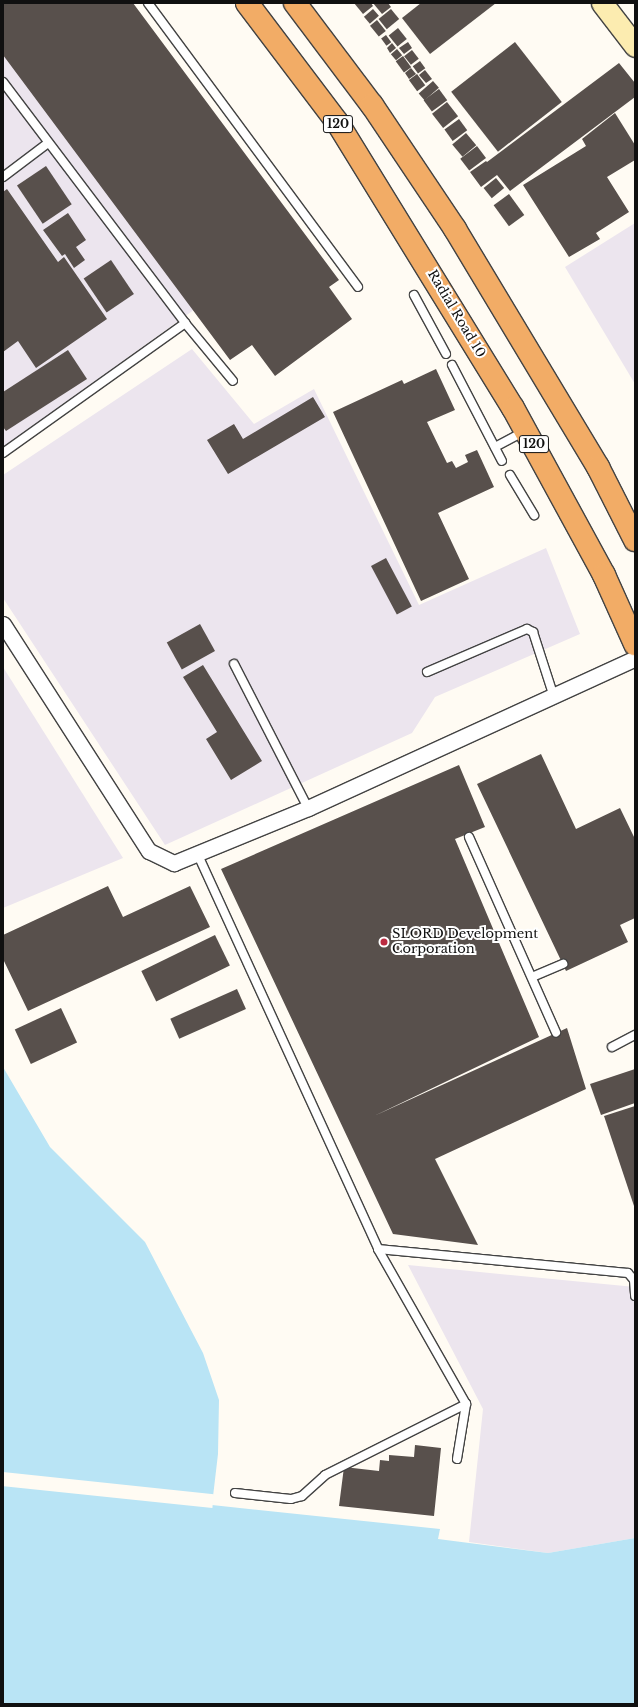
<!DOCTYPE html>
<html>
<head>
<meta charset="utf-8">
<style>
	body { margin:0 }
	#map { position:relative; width:638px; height:1707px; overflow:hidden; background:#fffbf3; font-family:"Libre Baskerville",serif }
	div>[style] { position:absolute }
	.industrial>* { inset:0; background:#ece5ee }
	.water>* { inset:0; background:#b9e4f5 }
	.pier>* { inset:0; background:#fffbf3; transform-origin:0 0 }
	.building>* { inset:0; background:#58504c; transform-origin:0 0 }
	.roads { filter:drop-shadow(1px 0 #434343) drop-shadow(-1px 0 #434343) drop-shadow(0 1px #434343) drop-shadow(0 -1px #434343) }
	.service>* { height:8px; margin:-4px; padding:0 4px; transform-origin:4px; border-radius:4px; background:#fff }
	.minor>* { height:15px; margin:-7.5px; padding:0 7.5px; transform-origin:7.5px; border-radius:7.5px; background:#fff }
	.secondary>* { height:21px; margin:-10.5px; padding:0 10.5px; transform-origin:10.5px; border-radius:10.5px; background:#fcecb0 }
	.trunk>* { height:22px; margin:-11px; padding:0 11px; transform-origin:11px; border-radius:11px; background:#f2ac66 }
	.dots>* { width:11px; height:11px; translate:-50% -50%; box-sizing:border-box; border:2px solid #fff; border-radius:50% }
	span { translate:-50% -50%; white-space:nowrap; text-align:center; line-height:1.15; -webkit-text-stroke:4px #fff; paint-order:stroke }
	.shield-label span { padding:1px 3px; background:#fff; border:1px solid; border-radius:3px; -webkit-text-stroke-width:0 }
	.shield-label { font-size:12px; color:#101010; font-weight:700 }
	.street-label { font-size:13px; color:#101010 }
	.poi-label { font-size:13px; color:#101010 }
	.left { translate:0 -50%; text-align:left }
	.frame { position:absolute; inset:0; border:4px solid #101010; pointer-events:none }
</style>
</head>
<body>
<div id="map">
	<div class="industrial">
		<i style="clip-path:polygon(3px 3px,21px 3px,230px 284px,3px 447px)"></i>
		<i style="clip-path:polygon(635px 223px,635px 384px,565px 267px)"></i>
		<i style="clip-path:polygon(192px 349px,254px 424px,314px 389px,419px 605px,546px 548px,580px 634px,435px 697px,412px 733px,165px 845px,3px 598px,3px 475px)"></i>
		<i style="clip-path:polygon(3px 667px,123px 858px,3px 908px)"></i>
		<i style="clip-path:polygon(408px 1265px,635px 1287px,635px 1538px,548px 1553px,469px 1542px,483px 1409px)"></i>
	</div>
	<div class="water">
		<i style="clip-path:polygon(3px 1067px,50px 1147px,145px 1242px,203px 1353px,219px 1400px,218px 1454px,212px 1505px,440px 1529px,438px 1539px,548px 1553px,635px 1538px,635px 1704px,3px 1704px)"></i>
	</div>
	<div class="pier">
		<i style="left:3px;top:1472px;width:212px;height:14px;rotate:6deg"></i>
	</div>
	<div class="building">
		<i style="clip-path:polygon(3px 3px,133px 3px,339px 280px,329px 287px,352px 319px,275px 376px,252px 345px,230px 360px,3px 55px)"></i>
		<i style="clip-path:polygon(354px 3px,371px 3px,373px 6px,363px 14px)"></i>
		<i style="clip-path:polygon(373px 3px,388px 3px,391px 7px,382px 14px)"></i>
		<i style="clip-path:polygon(421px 3px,496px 3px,430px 54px,402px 18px)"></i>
		<i style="left:373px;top:9px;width:9px;height:12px;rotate:49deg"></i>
		<i style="left:391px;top:9px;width:13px;height:16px;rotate:51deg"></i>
		<i style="left:377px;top:20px;width:14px;height:9px;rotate:51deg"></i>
		<i style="left:398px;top:28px;width:14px;height:12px;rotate:51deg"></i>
		<i style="left:386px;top:35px;width:9px;height:6px;rotate:54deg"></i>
		<i style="clip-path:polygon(408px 42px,412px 48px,404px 54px,399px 48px)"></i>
		<i style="left:515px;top:42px;width:76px;height:81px;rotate:52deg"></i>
		<i style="clip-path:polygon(392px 43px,396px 48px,390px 53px,387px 48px)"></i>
		<i style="left:397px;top:49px;width:8px;height:8px;rotate:50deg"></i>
		<i style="left:412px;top:50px;width:11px;height:10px;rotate:52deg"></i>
		<i style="left:403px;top:56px;width:14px;height:9px;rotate:54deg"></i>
		<i style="left:420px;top:61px;width:9px;height:9px;rotate:54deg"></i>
		<i style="clip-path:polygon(619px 63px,635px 83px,635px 97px,510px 191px,497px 175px,481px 187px,470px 172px,486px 161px,487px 162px)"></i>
		<i style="clip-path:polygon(411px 68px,416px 74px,409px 79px,405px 73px)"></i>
		<i style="clip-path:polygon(425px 70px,432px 79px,426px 83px,419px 75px)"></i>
		<i style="left:417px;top:74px;width:14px;height:10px;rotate:54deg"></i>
		<i style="left:433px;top:81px;width:9px;height:19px;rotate:49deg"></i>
		<i style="left:439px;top:89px;width:14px;height:19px;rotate:54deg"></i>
		<i style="left:447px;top:102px;width:18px;height:19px;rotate:52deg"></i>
		<i style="clip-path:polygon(615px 113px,635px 145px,635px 160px,607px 177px,629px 212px,596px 233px,600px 239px,569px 257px,523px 185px,586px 146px,582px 139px)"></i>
		<i style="left:459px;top:119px;width:14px;height:18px;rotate:54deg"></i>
		<i style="left:466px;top:133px;width:16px;height:18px;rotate:50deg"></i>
		<i style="left:477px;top:146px;width:15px;height:21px;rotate:53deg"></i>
		<i style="left:46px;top:166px;width:46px;height:35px;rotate:56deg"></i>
		<i style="left:496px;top:178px;width:13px;height:16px;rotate:51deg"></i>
		<i style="clip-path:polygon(7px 189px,58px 262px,64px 257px,107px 319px,36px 368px,18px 341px,3px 352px,3px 192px)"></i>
		<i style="left:509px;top:194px;width:26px;height:19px;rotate:54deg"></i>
		<i style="clip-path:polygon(68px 213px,86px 240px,76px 247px,85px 260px,74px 268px,65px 254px,62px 256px,43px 230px)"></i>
		<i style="left:111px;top:260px;width:41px;height:33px;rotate:56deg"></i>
		<i style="clip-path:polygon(68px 350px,87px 379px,6px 431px,3px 427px,3px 392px)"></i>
		<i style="clip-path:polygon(436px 369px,455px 410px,427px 422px,447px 463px,452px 461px,456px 468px,468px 462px,465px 455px,477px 450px,494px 487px,438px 513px,469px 579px,421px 601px,333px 412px,402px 380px,404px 384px)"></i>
		<i style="clip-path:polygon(313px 397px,325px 417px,228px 474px,207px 440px,234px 424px,243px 439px)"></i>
		<i style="left:386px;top:558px;width:55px;height:17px;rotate:62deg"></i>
		<i style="left:200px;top:624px;width:31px;height:38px;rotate:61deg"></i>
		<i style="clip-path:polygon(203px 665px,262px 761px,231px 780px,206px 739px,217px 732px,183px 677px)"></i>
		<i style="clip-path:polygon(541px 754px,576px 829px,620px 808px,635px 839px,635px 918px,620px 925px,628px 942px,566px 971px,477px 784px)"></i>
		<i style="clip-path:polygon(459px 765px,485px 827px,455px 839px,539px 1037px,374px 1116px,567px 1028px,586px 1089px,435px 1159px,478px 1245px,393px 1234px,221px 869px)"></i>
		<i style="clip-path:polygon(108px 886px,123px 917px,190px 886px,210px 927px,28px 1011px,3px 959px,3px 935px)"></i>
		<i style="left:215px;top:935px;width:34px;height:82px;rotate:64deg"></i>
		<i style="left:237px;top:989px;width:22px;height:73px;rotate:66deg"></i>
		<i style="left:61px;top:1008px;width:38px;height:51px;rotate:65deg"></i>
		<i style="clip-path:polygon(635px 1069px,635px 1103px,601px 1115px,590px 1084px)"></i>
		<i style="clip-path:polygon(635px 1106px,635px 1209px,604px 1116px)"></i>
		<i style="clip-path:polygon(415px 1445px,441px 1448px,434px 1516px,339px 1506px,344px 1467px,379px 1471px,380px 1460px,389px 1461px,389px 1455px,414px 1457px)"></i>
	</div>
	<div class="roads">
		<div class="service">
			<i style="left:148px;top:3px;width:353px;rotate:53.5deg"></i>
			<i style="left:3px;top:82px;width:302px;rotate:52.9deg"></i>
			<i style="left:185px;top:323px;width:75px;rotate:50.4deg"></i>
			<i style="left:3px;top:177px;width:56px;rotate:-37.1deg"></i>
			<i style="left:414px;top:295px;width:67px;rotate:61.5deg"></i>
			<i style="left:452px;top:365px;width:108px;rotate:62.5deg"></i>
			<i style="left:495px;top:447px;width:34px;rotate:-28deg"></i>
			<i style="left:3px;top:453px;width:224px;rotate:-35.5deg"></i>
			<i style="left:510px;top:475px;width:47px;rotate:59deg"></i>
			<i style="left:234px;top:664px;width:162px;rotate:62.8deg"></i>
			<i style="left:427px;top:672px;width:109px;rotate:-23.3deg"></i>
			<i style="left:527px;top:629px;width:7px;rotate:27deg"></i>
			<i style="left:533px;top:632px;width:68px;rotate:72.1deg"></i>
			<i style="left:469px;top:837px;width:214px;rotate:66deg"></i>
			<i style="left:198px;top:855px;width:433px;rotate:65.4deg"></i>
			<i style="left:532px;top:977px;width:34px;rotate:-23deg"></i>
			<i style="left:612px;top:1047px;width:26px;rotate:-28deg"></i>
			<i style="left:457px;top:1459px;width:56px;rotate:-80.7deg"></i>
			<i style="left:466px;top:1404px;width:178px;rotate:-119.6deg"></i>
			<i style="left:378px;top:1249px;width:251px;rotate:5.5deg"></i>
			<i style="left:628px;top:1273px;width:9px;rotate:49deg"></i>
			<i style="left:634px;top:1280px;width:16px;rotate:86deg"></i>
			<i style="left:235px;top:1493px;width:56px;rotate:6.1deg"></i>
			<i style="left:291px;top:1499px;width:11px;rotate:-15deg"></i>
			<i style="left:302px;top:1496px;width:31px;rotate:-42deg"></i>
			<i style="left:325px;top:1475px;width:158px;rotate:-26.7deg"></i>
		</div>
		<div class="minor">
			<i style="left:3px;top:624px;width:270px;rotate:57.3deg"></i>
			<i style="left:149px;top:851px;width:28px;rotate:26deg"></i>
			<i style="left:174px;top:863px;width:145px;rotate:-22.3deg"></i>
			<i style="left:308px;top:808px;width:360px;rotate:-24.6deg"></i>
		</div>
		<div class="secondary">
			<i style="left:602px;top:3px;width:54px;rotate:52.5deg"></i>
		</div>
		<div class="trunk">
			<i style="left:247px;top:3px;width:149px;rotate:52.9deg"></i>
			<i style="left:337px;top:122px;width:336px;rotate:58.4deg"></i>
			<i style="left:513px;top:408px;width:190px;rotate:61.4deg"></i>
			<i style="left:604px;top:575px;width:76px;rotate:65.8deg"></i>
			<i style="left:295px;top:3px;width:128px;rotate:53deg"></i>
			<i style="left:372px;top:105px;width:149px;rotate:56.2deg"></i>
			<i style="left:455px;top:229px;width:278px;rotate:59deg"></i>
			<i style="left:598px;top:467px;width:82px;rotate:63.1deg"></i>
		</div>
	</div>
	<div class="dots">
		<i style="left:384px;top:942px;background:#bc2b41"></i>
	</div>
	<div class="shield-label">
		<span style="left:338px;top:124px">120</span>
		<span style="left:534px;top:444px">120</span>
	</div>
	<div class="street-label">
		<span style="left:456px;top:314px;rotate:59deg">Radial Road 10</span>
	</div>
	<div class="poi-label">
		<span class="left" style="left:392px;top:942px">SLORD Development<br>Corporation</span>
	</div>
	<div class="frame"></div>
</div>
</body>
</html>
